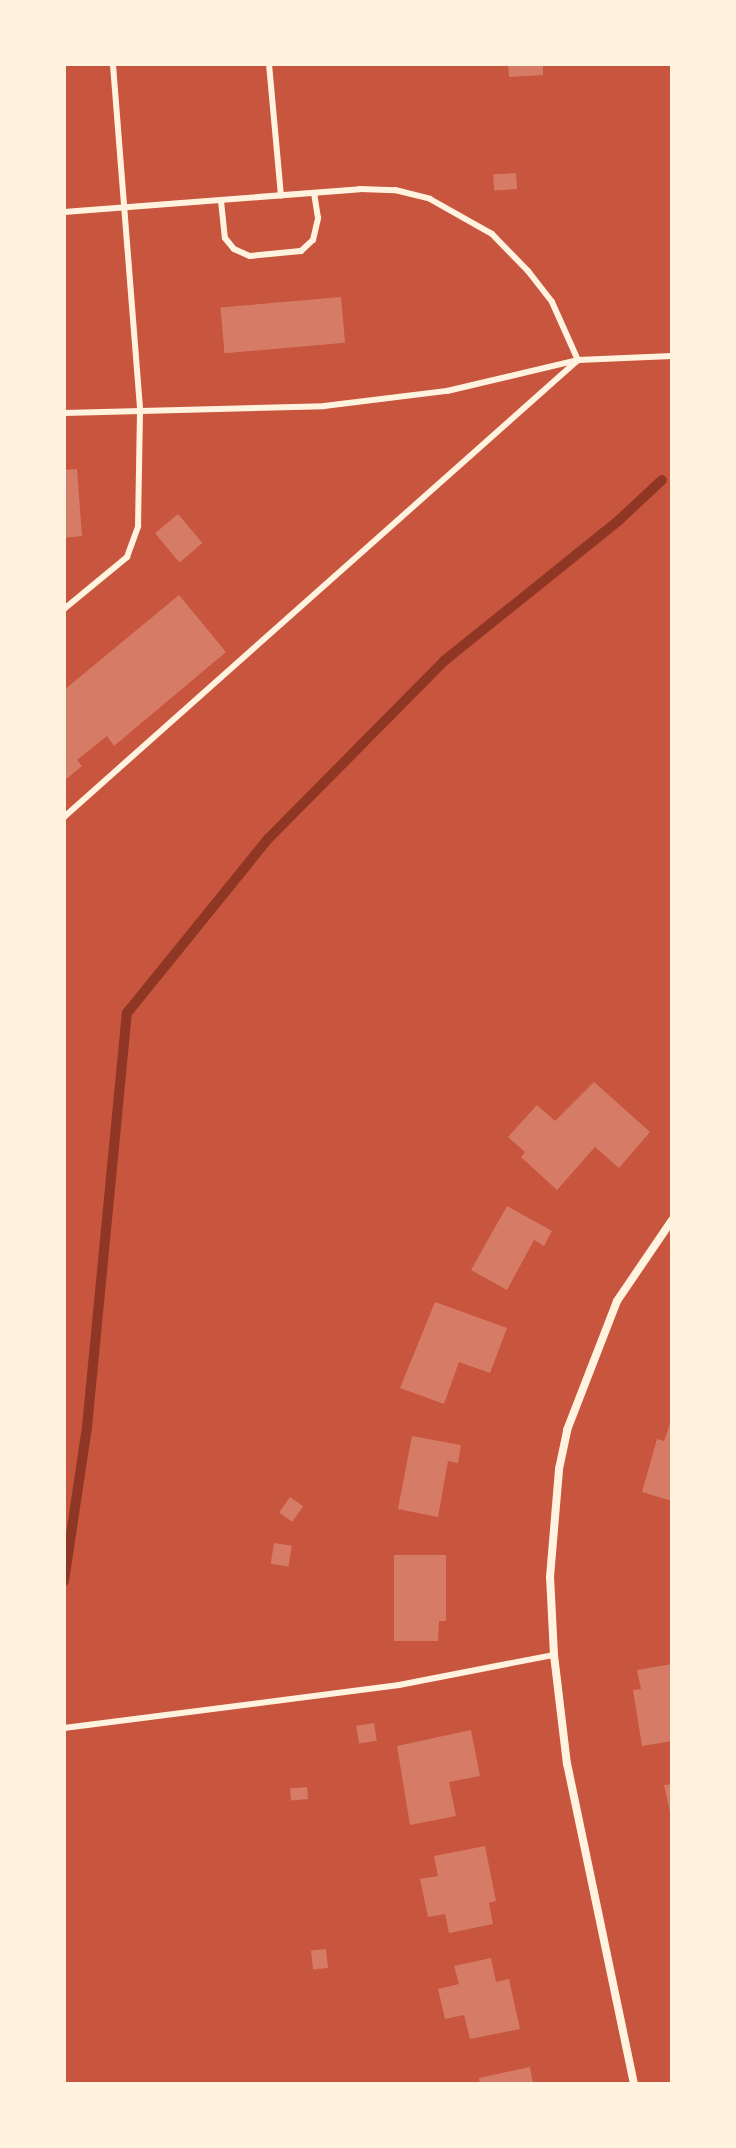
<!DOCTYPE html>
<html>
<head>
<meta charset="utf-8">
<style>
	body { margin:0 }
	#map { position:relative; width:736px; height:2148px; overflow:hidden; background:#c8553d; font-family:"Roboto Condensed",sans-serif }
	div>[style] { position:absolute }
	.stream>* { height:10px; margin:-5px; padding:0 5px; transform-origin:5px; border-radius:5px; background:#8f3625 }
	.building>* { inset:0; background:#d67c66; transform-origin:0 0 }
	.service>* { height:6px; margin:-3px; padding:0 3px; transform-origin:3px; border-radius:3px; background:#fff3e0 }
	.minor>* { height:8px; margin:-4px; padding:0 4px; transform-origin:4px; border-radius:4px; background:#fff3e0 }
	span { translate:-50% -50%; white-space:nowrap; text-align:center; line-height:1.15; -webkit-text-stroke:8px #fff3e0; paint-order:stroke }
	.frame { position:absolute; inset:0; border:66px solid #fff3e0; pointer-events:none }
</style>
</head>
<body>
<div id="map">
	<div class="stream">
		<i style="left:64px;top:1581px;width:156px;rotate:-81.5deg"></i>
		<i style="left:87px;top:1427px;width:416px;rotate:-84.5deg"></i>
		<i style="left:127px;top:1013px;width:224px;rotate:-51deg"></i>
		<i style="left:268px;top:839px;width:250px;rotate:-45.3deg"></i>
		<i style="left:444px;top:661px;width:223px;rotate:-38.8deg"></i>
		<i style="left:618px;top:521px;width:60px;rotate:-43deg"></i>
	</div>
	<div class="building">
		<i style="clip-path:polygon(508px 64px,543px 64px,543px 75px,509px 77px)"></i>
		<i style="left:516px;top:173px;width:16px;height:23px;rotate:86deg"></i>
		<i style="left:341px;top:297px;width:46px;height:121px;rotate:85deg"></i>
		<i style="clip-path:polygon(77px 469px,82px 536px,64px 538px,64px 470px)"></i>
		<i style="left:178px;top:514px;width:38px;height:30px;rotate:50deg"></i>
		<i style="clip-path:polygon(179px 595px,226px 652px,114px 746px,107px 736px,77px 760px,82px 766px,64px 781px,64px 690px)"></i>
		<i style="clip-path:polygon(594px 1082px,650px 1132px,619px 1168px,595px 1147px,557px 1190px,521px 1157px,525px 1152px,508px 1137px,537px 1105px,555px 1121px)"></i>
		<i style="clip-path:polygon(507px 1206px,552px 1231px,544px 1246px,534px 1240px,507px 1290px,471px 1270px)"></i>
		<i style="clip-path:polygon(435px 1302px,507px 1328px,490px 1373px,459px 1362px,444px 1404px,400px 1388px)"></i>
		<i style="clip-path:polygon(672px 1418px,672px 1501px,642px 1492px,657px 1439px,664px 1441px)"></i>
		<i style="clip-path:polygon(412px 1436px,461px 1445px,458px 1463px,448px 1461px,438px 1517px,398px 1509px)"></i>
		<i style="left:290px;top:1497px;width:16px;height:19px;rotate:35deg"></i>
		<i style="left:274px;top:1543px;width:18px;height:21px;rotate:9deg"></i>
		<i style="clip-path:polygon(394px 1555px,446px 1555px,446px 1621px,439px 1621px,438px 1641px,394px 1641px)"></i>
		<i style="clip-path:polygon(672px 1664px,672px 1741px,642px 1746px,633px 1690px,641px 1689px,637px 1670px)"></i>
		<i style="left:374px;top:1723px;width:18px;height:18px;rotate:81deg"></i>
		<i style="clip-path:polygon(471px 1730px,480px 1776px,449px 1782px,456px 1816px,410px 1825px,397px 1746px)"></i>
		<i style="clip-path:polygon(672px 1784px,672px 1816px,671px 1816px,664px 1785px)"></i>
		<i style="left:307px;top:1787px;width:12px;height:17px;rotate:85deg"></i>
		<i style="clip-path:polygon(485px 1846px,496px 1901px,489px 1903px,493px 1924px,449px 1933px,445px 1914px,428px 1917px,420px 1879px,438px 1876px,434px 1856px)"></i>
		<i style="left:326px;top:1949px;width:19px;height:15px;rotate:84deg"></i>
		<i style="clip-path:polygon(491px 1958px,496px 1982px,509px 1979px,520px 2029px,470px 2039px,464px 2015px,445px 2019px,438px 1989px,459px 1984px,454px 1966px)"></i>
		<i style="clip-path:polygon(530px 2067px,533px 2084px,480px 2084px,479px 2078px)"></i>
	</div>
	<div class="service">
		<i style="left:269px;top:64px;width:132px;rotate:84.8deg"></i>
		<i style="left:221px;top:201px;width:37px;rotate:84deg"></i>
		<i style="left:225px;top:238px;width:14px;rotate:51deg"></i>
		<i style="left:234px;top:249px;width:17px;rotate:24deg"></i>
		<i style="left:250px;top:256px;width:51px;rotate:-5.6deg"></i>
		<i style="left:301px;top:251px;width:16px;rotate:-43deg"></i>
		<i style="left:313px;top:240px;width:23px;rotate:-77deg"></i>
		<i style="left:318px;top:218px;width:25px;rotate:-99deg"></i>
		<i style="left:64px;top:212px;width:297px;rotate:-4.4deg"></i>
		<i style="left:360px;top:189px;width:35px;rotate:2deg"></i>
		<i style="left:395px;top:190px;width:36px;rotate:14deg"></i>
		<i style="left:430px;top:199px;width:71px;rotate:29.4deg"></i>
		<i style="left:492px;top:234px;width:52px;rotate:45.8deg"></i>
		<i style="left:528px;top:271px;width:39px;rotate:52deg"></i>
		<i style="left:552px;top:302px;width:64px;rotate:65.9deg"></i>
		<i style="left:578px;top:360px;width:688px;rotate:138.36deg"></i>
		<i style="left:64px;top:413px;width:260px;rotate:-1.5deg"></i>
		<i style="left:324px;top:406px;width:124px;rotate:-7deg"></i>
		<i style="left:447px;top:391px;width:135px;rotate:-13.3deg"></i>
		<i style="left:578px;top:360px;width:94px;rotate:-2.4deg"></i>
		<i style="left:64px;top:609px;width:82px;rotate:-39.5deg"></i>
		<i style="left:127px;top:557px;width:33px;rotate:-70deg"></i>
		<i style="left:138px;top:526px;width:118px;rotate:-89deg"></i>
		<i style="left:140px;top:408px;width:345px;rotate:-94.5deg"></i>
		<i style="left:64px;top:1728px;width:338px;rotate:-7.3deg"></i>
		<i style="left:399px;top:1685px;width:158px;rotate:-11deg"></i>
	</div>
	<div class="minor">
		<i style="left:634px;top:2084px;width:327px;rotate:-101.8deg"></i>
		<i style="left:567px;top:1764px;width:110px;rotate:-96.8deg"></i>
		<i style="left:554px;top:1655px;width:78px;rotate:-92.9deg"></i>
		<i style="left:550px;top:1577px;width:108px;rotate:-85.2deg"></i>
		<i style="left:559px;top:1469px;width:40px;rotate:-78deg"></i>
		<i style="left:567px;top:1430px;width:138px;rotate:-68.8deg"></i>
		<i style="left:617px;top:1301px;width:98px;rotate:-55.8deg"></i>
	</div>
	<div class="frame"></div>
</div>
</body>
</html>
